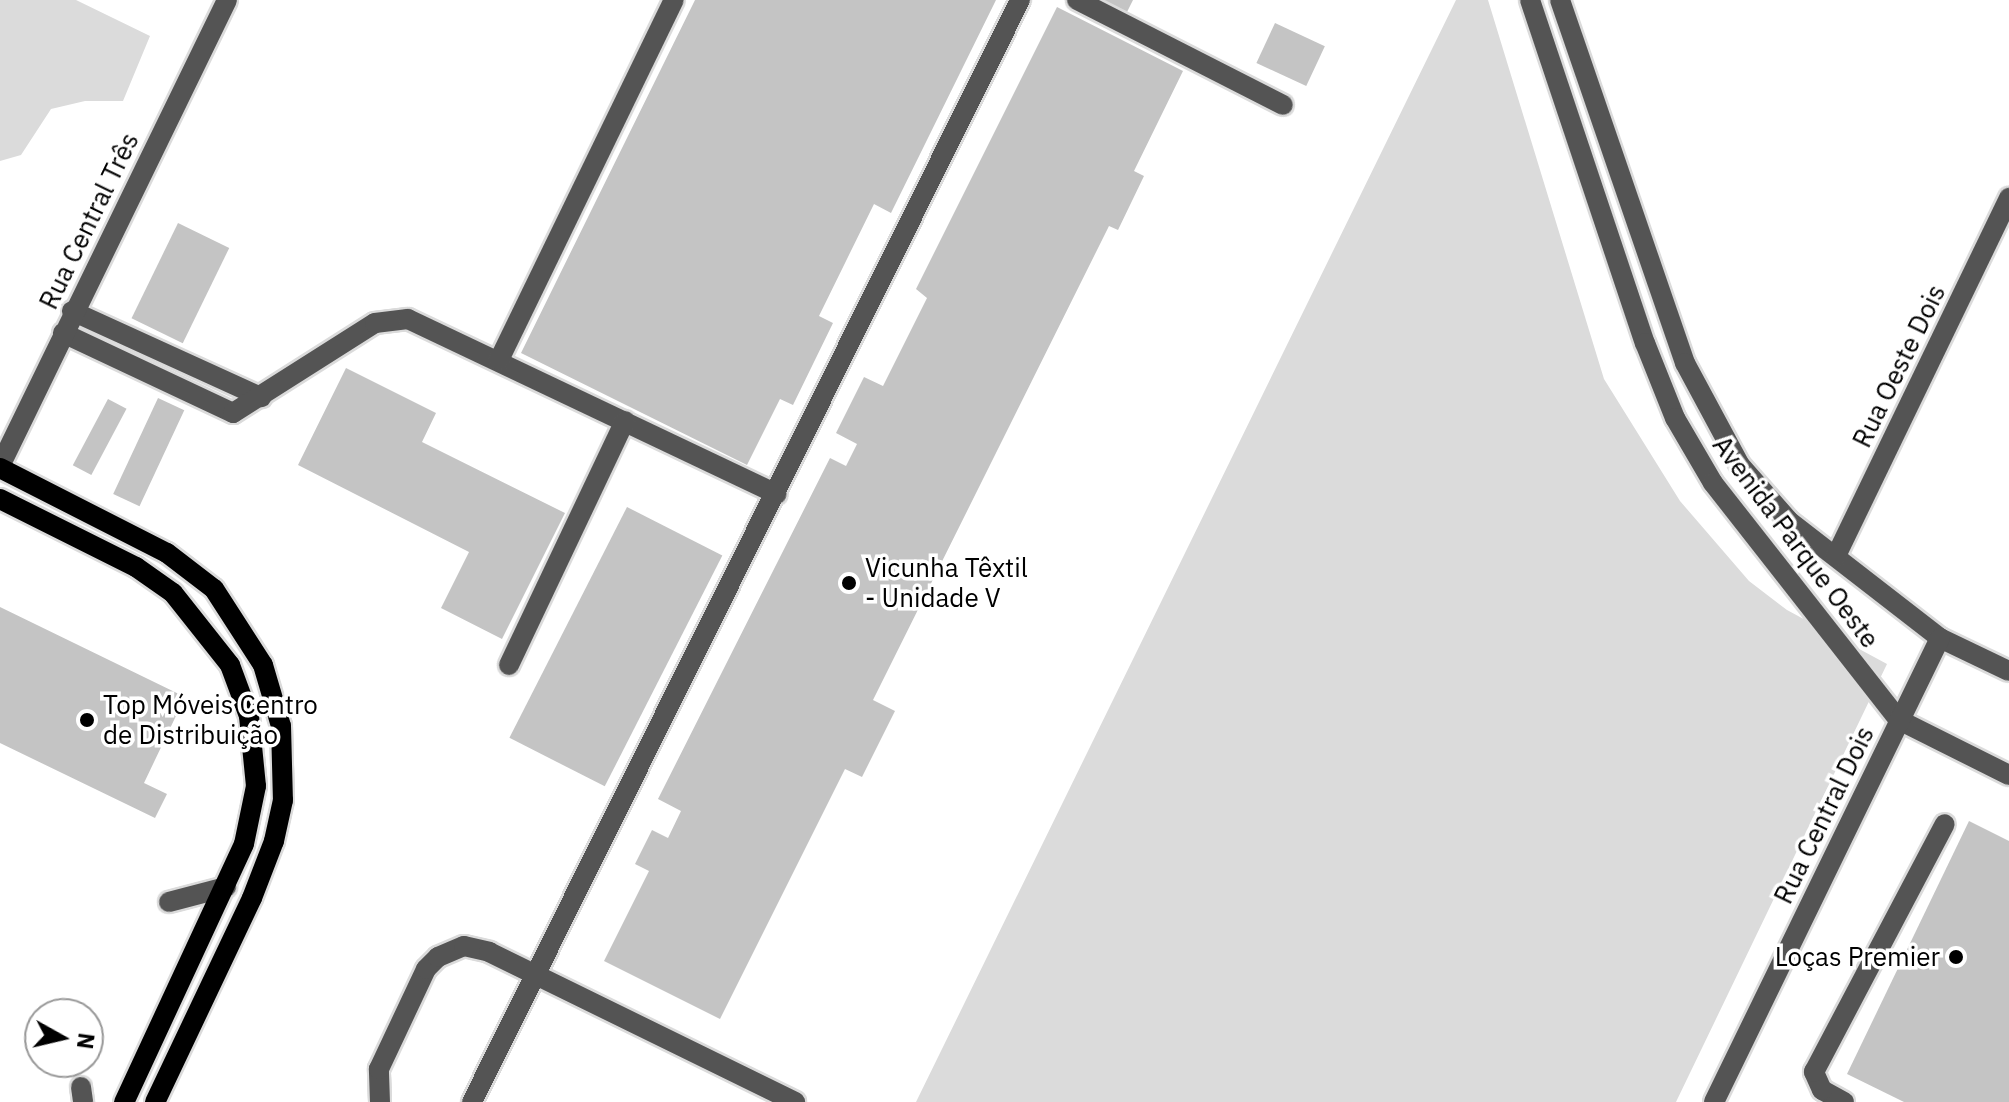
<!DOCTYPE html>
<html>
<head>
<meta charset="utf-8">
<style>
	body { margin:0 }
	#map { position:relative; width:2009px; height:1102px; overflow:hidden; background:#fff; font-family:"IBM Plex Sans",sans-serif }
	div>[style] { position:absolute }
	.green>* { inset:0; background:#dbdbdb }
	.building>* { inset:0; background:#c4c4c4; transform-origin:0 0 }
	.roads { filter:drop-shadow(2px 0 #dbdbdb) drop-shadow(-2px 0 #dbdbdb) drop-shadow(0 2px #dbdbdb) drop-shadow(0 -2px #dbdbdb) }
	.minor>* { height:20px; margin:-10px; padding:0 10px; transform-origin:10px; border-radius:10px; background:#545454 }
	.major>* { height:20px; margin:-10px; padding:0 10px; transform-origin:10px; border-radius:10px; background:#000 }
	.dots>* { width:22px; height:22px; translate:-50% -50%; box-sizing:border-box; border:4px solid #fff; border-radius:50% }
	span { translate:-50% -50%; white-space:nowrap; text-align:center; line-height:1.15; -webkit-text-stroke:7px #fff; paint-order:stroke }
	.street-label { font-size:26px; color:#000 }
	.poi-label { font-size:26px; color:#000 }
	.left { translate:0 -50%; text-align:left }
	.right { translate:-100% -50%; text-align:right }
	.north { position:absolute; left:24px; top:998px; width:80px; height:80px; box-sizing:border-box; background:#fff; border:2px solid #999; border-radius:50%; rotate:98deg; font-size:22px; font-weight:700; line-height:32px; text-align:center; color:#000 }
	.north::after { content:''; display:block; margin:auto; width:28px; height:36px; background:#000; clip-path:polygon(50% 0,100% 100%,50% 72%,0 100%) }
</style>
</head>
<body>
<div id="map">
	<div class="green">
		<i style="clip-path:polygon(0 0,76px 0,150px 36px,123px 101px,85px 101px,51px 109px,21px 155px,0 161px)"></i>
		<i style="clip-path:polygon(1456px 0,1488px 0,1604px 379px,1680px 501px,1749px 581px,1787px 610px,1887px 664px,1676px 1102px,916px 1102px)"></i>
	</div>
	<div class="building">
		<i style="clip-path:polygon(695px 0,996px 0,891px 213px,874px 204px,819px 316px,833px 323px,793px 405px,780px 399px,747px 465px,521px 353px)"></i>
		<i style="clip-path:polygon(1099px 0,1133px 0,1126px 14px)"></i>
		<i style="clip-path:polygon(1057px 7px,1183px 71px,1134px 171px,1144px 176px,1118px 230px,1109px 226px,873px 700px,895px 711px,862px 777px,845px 769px,720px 1019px,604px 961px,649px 871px,635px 864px,652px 830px,668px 838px,681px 811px,658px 799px,830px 458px,846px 466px,857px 444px,836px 433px,864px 377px,883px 386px,927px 298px,916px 289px)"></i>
		<i style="left:1275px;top:23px;width:55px;height:44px;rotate:25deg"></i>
		<i style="left:178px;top:223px;width:57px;height:106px;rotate:26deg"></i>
		<i style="clip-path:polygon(346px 368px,436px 413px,422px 442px,565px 513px,502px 639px,441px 608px,469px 552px,298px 465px)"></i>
		<i style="left:158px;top:398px;width:29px;height:106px;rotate:25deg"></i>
		<i style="left:108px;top:399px;width:21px;height:75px;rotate:28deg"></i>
		<i style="left:627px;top:507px;width:107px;height:259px;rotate:27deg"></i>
		<i style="clip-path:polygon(0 607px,185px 697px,144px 783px,167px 794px,155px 818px,0 743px)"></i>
		<i style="clip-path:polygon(1969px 821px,2009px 841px,2009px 1102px,1904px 1102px,1847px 1074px)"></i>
	</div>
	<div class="roads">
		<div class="minor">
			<i style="left:1077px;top:0;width:231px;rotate:27deg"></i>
			<i style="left:1530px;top:0;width:362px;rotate:71.5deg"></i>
			<i style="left:1645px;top:343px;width:81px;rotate:68.2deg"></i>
			<i style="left:1675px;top:418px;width:75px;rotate:59.7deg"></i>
			<i style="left:1713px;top:483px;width:301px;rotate:51.9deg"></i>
			<i style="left:1899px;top:720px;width:123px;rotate:26.6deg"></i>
			<i style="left:1560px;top:0;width:384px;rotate:71deg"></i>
			<i style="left:1685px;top:363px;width:116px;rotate:61.7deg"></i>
			<i style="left:1740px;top:465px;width:74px;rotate:48.8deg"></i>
			<i style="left:1789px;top:521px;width:191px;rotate:37.8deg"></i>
			<i style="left:1940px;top:638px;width:76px;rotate:25.6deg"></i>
			<i style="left:72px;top:311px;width:208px;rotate:24.5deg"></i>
			<i style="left:63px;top:333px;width:188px;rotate:25.2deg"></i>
			<i style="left:233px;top:413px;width:168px;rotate:-32.4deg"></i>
			<i style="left:375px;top:323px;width:33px;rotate:-7deg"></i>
			<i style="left:408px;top:319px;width:408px;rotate:25.4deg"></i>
			<i style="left:499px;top:360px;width:400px;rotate:-64.1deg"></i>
			<i style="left:0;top:466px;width:518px;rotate:-64.03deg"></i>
			<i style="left:1836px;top:556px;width:398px;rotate:-64.2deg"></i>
			<i style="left:509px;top:665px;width:270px;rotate:-64.6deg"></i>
			<i style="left:169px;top:902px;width:59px;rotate:-14.7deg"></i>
			<i style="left:81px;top:1087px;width:15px;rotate:82deg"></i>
			<i style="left:380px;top:1102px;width:33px;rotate:-92deg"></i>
			<i style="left:379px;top:1069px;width:110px;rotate:-64.8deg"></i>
			<i style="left:426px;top:969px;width:17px;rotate:-45deg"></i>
			<i style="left:438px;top:957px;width:28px;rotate:-23deg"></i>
			<i style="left:464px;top:946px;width:26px;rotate:13deg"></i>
			<i style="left:489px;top:952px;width:341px;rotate:26.1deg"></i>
			<i style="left:472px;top:1102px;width:1231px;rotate:-63.56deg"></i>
			<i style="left:1714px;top:1102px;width:516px;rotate:-64.03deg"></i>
			<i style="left:1844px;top:1102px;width:25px;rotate:-151deg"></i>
			<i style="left:1822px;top:1090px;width:20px;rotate:-114deg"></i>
			<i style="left:1814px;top:1072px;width:280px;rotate:-62.2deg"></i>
		</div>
		<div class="major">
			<i style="left:0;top:468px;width:187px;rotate:27deg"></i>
			<i style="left:167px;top:553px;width:59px;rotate:37.5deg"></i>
			<i style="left:214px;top:589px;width:90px;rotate:57.2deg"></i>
			<i style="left:263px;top:665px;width:64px;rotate:73.6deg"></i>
			<i style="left:281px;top:726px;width:74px;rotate:88.5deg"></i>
			<i style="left:283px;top:800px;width:42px;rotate:102.4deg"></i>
			<i style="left:274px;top:841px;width:61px;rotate:111.1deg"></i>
			<i style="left:252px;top:898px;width:226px;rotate:115.4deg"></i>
			<i style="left:0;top:499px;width:152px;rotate:26.6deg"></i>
			<i style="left:136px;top:567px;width:45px;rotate:35.1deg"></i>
			<i style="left:173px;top:593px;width:92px;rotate:51.6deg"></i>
			<i style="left:230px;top:665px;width:54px;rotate:69.6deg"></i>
			<i style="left:249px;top:716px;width:70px;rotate:84.3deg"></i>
			<i style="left:256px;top:786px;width:59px;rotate:101.7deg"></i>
			<i style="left:244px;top:844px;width:285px;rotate:114.9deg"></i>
		</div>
	</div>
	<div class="dots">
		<i style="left:849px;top:583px;background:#000"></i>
		<i style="left:87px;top:720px;background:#000"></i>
		<i style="left:1956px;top:957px;background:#000"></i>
	</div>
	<div class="street-label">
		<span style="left:89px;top:221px;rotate:-64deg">Rua Central Três</span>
		<span style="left:1899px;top:366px;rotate:-64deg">Rua Oeste Dois</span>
		<span style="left:1796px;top:542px;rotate:53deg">Avenida Parque Oeste</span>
		<span style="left:1824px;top:815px;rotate:-64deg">Rua Central Dois</span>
	</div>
	<div class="poi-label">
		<span class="left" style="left:865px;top:583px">Vicunha Têxtil<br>- Unidade V</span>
		<span class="left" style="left:103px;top:720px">Top Móveis Centro<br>de Distribuição</span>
		<span class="right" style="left:1940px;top:957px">Loças Premier</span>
	</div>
	<div class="north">N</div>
</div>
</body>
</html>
